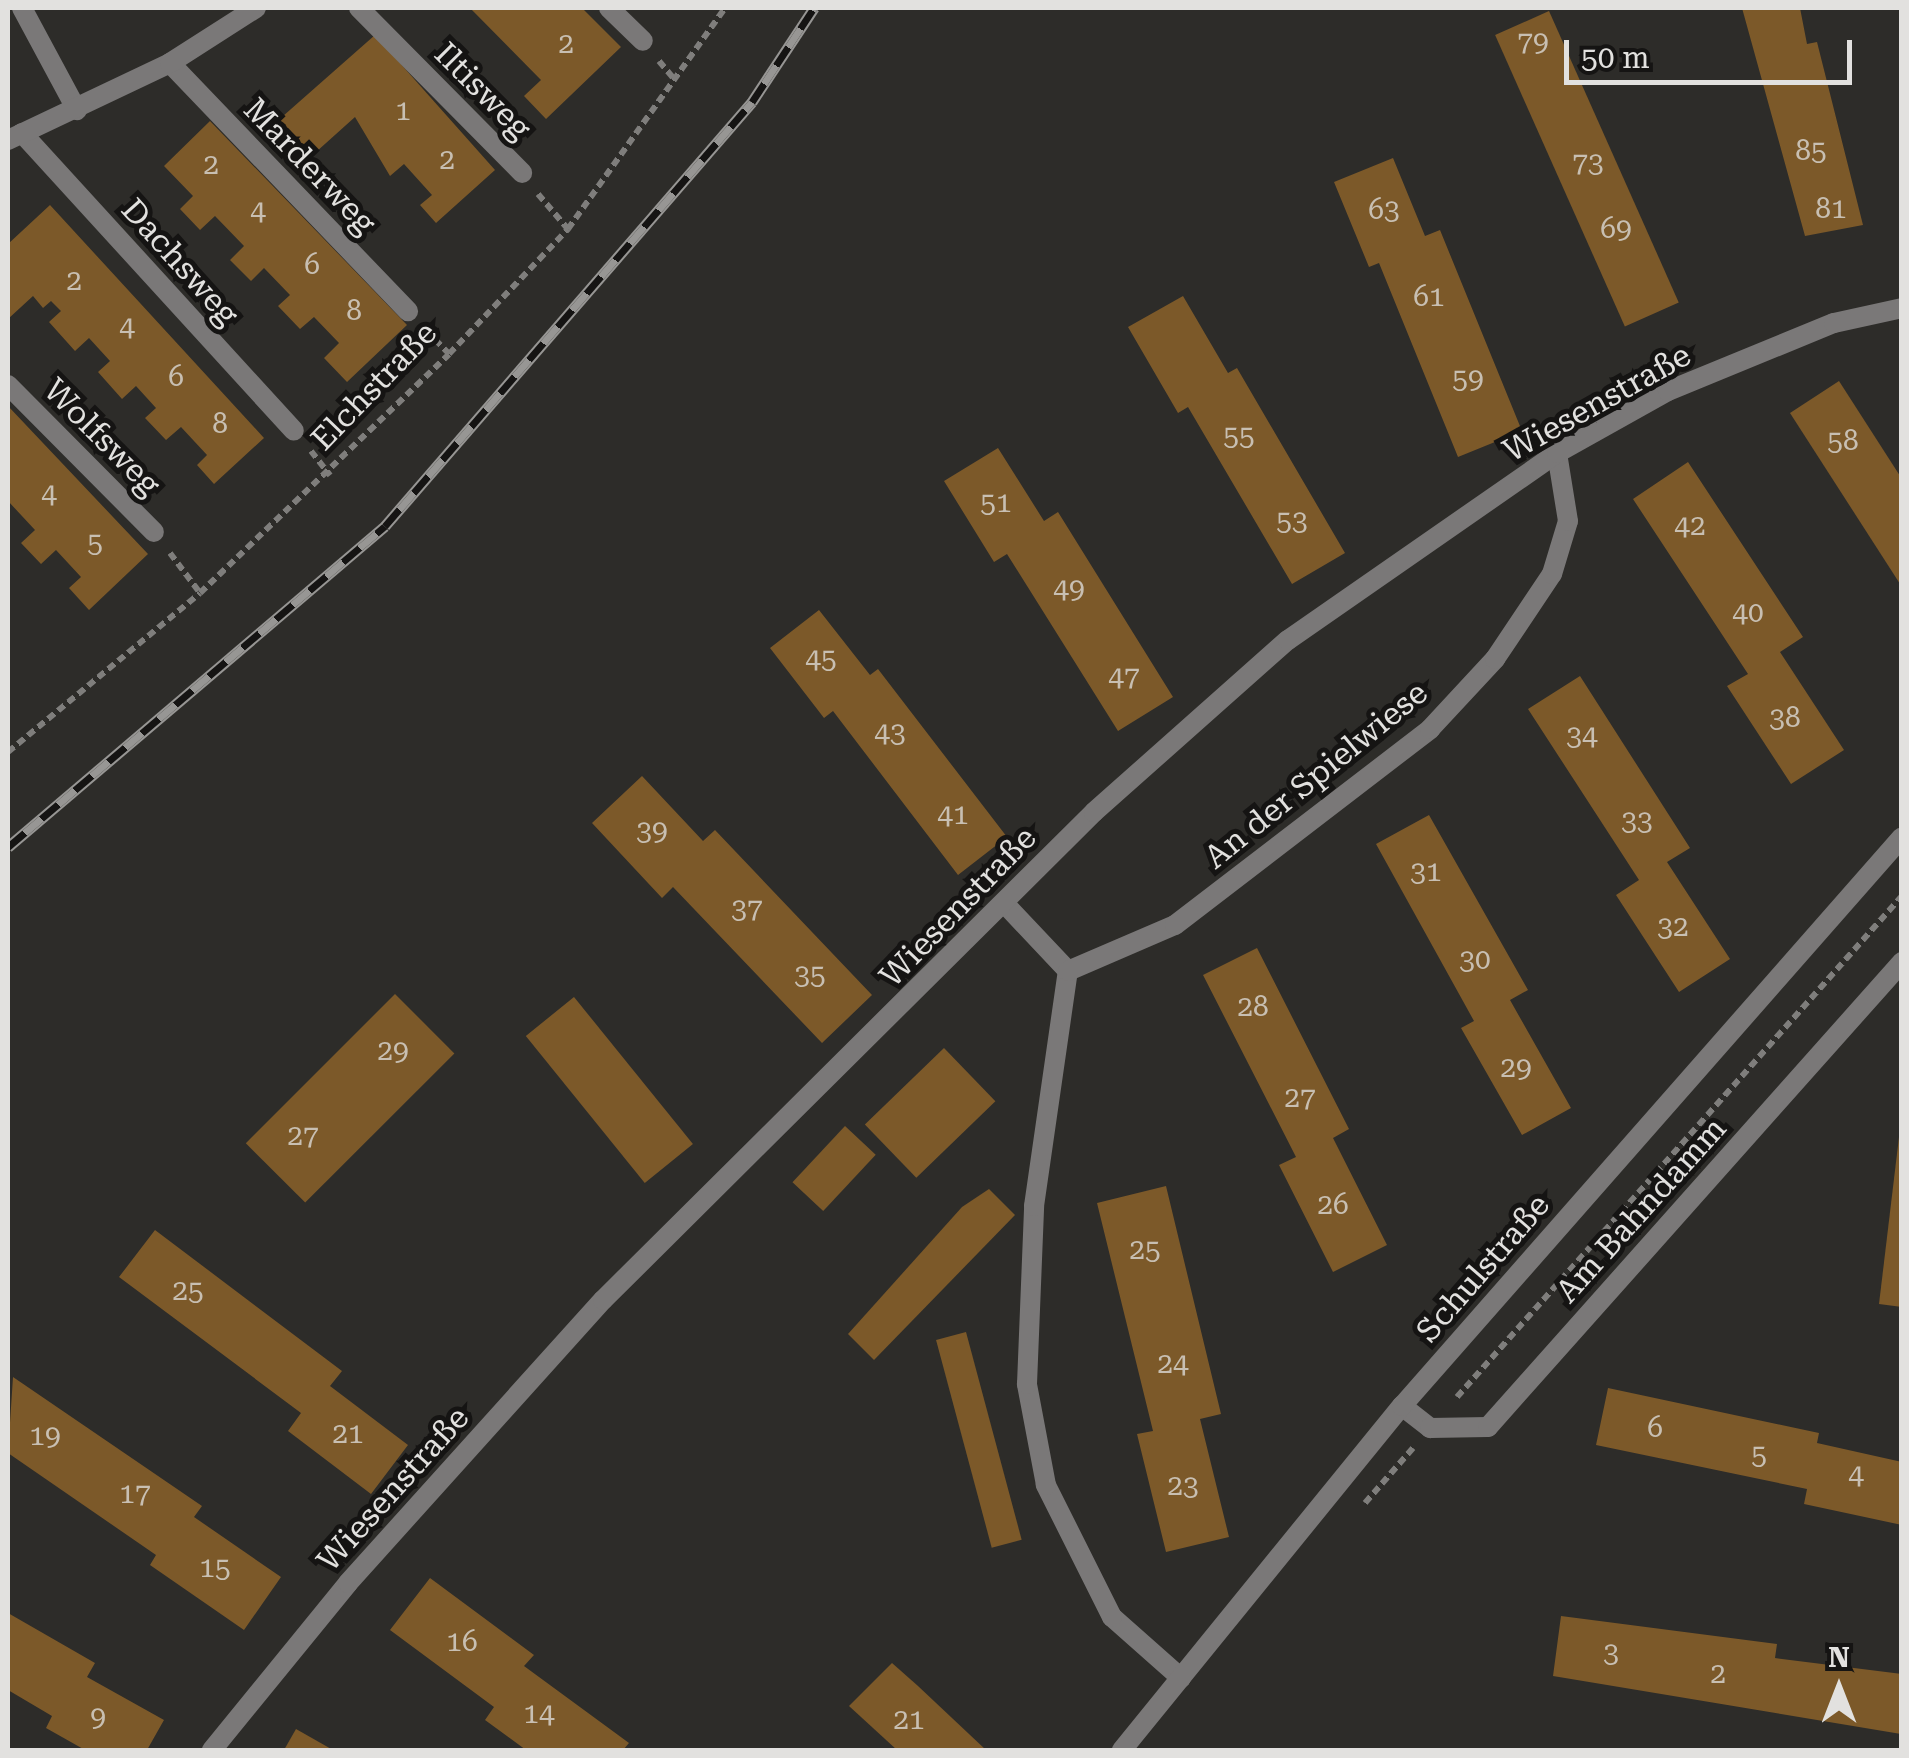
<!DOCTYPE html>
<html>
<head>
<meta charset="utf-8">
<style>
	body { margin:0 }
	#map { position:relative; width:1909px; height:1758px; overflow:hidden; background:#2d2c29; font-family:"Roboto Serif",serif }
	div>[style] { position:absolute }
	.building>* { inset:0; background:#7c5929; transform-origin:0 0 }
	.path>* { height:6px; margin-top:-3px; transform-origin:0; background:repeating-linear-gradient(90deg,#7f7e7c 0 8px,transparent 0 13px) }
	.minor>* { height:20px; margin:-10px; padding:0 10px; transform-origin:10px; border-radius:10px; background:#7a7878 }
	.rail>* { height:11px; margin-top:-5.5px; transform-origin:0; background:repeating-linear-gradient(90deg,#151413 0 22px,#979694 0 44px); box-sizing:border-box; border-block:2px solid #979694 }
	span { translate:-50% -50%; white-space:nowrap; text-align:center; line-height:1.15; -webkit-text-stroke:10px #151413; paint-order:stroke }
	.number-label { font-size:28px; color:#c8bfb2 }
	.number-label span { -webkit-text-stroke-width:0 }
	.street-label { font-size:32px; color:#e2e1df }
	.frame { position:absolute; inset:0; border:10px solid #e2e1df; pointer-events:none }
	.north { position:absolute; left:1789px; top:1638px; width:100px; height:100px; -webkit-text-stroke:8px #151413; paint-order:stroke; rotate:0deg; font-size:28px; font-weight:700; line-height:40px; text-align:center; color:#e2e1df }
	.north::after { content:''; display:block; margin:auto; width:35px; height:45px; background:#e2e1df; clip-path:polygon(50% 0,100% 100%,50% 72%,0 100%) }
	.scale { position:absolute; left:1564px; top:40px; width:288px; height:45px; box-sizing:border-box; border:5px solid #e2e1df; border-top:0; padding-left:12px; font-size:30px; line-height:35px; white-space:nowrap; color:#e2e1df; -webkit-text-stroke:8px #151413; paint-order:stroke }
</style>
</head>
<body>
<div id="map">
	<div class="building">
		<i style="clip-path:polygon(470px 8px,582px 8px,621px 47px,546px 119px,524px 96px,541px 80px)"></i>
		<i style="clip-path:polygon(1742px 8px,1800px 8px,1807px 44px,1817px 42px,1863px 225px,1805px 236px)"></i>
		<i style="left:1549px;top:11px;width:319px;height:59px;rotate:66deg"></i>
		<i style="clip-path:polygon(375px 35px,495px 170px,436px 223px,420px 205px,432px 195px,404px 164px,390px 176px,355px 117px,306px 161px,274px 124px)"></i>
		<i style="clip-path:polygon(210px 121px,407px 325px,347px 382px,324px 358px,339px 343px,314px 317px,300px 329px,278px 306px,290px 295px,264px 268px,251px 281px,230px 260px,244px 246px,215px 216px,200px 230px,180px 209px,193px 196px,164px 166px)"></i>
		<i style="clip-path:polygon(1393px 158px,1425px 236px,1440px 230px,1522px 431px,1458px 457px,1379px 263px,1369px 267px,1334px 182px)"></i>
		<i style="clip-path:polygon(50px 205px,264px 438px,214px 484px,197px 465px,207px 455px,181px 427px,166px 440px,145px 418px,156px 408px,136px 386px,122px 399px,98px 372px,110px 361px,89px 338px,75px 351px,49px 322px,61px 311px,51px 301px,43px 308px,33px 296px,8px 319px,8px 244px)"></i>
		<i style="clip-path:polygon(1183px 296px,1228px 373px,1237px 368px,1345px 553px,1292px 584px,1188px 407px,1178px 413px,1128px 327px)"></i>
		<i style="clip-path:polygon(1839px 381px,1902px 479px,1902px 587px,1790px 413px)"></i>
		<i style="clip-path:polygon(8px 406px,148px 554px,89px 610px,69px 588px,81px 577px,56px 550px,41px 564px,21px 543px,35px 530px,8px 501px)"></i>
		<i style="clip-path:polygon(998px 448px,1044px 521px,1058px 512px,1173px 697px,1118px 731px,1007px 554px,994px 562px,944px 481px)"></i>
		<i style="clip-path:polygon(1688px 462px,1803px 637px,1780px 652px,1844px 750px,1791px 784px,1727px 686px,1748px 674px,1633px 499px)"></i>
		<i style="clip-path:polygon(819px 610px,870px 675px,878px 669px,1007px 837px,958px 875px,833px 711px,824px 718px,770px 648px)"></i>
		<i style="clip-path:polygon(1580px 676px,1690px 848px,1667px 862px,1730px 959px,1679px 992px,1616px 895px,1639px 880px,1528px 709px)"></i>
		<i style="clip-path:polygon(642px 776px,703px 841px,715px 830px,872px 995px,822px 1043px,673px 887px,662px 898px,592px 823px)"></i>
		<i style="clip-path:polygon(1429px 815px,1528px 990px,1510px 1000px,1571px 1108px,1522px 1135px,1461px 1028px,1474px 1021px,1376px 844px)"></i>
		<i style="clip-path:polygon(1257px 948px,1349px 1129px,1333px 1138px,1387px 1245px,1333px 1272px,1279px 1165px,1296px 1157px,1203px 975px)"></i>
		<i style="left:395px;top:994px;width:84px;height:211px;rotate:45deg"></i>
		<i style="left:574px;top:997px;width:189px;height:62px;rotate:51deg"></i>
		<i style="left:944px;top:1048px;width:74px;height:110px;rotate:46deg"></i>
		<i style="left:845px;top:1126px;width:42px;height:77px;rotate:43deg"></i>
		<i style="clip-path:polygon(1899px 1137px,1902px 1137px,1902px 1307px,1879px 1304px)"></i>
		<i style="clip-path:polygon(1166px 1186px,1221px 1414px,1200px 1419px,1229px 1537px,1166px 1552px,1137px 1434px,1153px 1431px,1097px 1203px)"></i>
		<i style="clip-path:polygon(989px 1189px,1015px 1215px,874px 1360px,848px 1334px,962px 1207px)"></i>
		<i style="clip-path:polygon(155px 1230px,342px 1371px,330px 1386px,408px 1445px,371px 1494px,288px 1431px,301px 1413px,119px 1277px)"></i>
		<i style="left:966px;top:1332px;width:215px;height:31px;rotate:75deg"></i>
		<i style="clip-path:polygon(13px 1377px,202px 1506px,194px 1517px,281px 1577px,244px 1630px,150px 1565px,156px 1555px,8px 1453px)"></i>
		<i style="clip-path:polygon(1608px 1388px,1819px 1433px,1817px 1443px,1902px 1462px,1902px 1525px,1804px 1504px,1807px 1489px,1596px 1445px)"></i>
		<i style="clip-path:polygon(430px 1578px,534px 1655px,524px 1666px,629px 1743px,623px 1750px,526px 1750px,485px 1720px,494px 1707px,390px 1630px)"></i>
		<i style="clip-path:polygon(8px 1613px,95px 1663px,87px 1677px,164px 1720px,147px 1750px,85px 1750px,46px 1728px,52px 1716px,8px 1690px)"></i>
		<i style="clip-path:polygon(1561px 1616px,1777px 1644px,1775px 1658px,1902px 1674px,1901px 1734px,1553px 1676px)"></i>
		<i style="clip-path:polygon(892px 1663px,918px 1686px,986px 1750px,897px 1750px,849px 1706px)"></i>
		<i style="clip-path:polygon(296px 1729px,333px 1750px,284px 1750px)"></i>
	</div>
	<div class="path">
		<i style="left:659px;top:61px;width:25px;rotate:50deg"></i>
		<i style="left:538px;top:194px;width:46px;rotate:49.4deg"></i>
		<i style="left:426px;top:330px;width:33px;rotate:46deg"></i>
		<i style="left:311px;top:451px;width:31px;rotate:52deg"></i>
		<i style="left:170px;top:553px;width:50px;rotate:53.1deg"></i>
		<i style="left:8px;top:752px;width:249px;rotate:-39.6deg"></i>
		<i style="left:200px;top:593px;width:345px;rotate:-43.8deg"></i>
		<i style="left:449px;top:354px;width:173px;rotate:-46.4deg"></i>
		<i style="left:568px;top:229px;width:271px;rotate:-54.6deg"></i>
		<i style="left:1457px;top:1397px;width:670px;rotate:-48.39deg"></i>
		<i style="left:1365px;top:1503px;width:73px;rotate:-48.9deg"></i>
	</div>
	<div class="minor">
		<i style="left:22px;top:8px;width:116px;rotate:61.7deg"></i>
		<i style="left:359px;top:8px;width:232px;rotate:45.3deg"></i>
		<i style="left:609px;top:8px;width:47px;rotate:44.1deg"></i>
		<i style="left:170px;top:63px;width:344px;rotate:46.2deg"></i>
		<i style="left:22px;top:133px;width:403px;rotate:47.6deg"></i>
		<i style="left:8px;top:140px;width:179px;rotate:-25.4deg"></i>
		<i style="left:170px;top:63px;width:102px;rotate:-32.6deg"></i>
		<i style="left:8px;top:385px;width:207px;rotate:45.2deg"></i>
		<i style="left:1004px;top:903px;width:93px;rotate:46.7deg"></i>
		<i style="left:1402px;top:1406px;width:36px;rotate:38deg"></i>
		<i style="left:1430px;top:1428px;width:58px;rotate:-1deg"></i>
		<i style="left:1488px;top:1427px;width:623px;rotate:-48.32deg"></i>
		<i style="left:1181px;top:1678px;width:92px;rotate:-138.5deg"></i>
		<i style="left:1112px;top:1617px;width:148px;rotate:-116.6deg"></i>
		<i style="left:1046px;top:1485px;width:103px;rotate:-100.7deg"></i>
		<i style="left:1027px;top:1384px;width:178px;rotate:-87.7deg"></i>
		<i style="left:1034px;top:1206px;width:237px;rotate:-81.8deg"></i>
		<i style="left:1068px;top:971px;width:116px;rotate:-23.3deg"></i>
		<i style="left:1175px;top:925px;width:322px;rotate:-37.5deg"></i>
		<i style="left:1430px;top:729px;width:96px;rotate:-47.1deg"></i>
		<i style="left:1495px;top:659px;width:102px;rotate:-56.2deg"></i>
		<i style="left:1552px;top:574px;width:55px;rotate:-73.2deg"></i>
		<i style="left:1568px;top:521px;width:69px;rotate:-99.2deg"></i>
		<i style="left:212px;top:1750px;width:215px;rotate:-50.8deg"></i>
		<i style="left:348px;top:1583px;width:381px;rotate:-48deg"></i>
		<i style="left:603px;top:1300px;width:692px;rotate:-44.82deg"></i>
		<i style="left:1094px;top:812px;width:259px;rotate:-41.6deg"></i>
		<i style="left:1288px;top:640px;width:328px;rotate:-34.8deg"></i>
		<i style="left:1557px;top:453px;width:127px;rotate:-29.2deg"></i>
		<i style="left:1668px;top:391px;width:179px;rotate:-22.3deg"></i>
		<i style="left:1834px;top:323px;width:70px;rotate:-12.4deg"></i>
		<i style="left:1122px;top:1750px;width:444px;rotate:-50.9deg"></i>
		<i style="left:1402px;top:1406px;width:757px;rotate:-48.69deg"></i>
	</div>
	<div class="rail">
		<i style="left:8px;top:847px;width:495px;rotate:-40.4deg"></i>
		<i style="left:385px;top:526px;width:561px;rotate:-49.12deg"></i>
		<i style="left:752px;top:102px;width:113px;rotate:-56.6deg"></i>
	</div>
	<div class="number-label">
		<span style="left:1533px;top:42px">79</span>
		<span style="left:566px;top:44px">2</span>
		<span style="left:403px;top:111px">1</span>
		<span style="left:1811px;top:151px">85</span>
		<span style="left:447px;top:160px">2</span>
		<span style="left:1588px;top:163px">73</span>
		<span style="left:211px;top:165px">2</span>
		<span style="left:1831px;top:209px">81</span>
		<span style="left:1384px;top:210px">63</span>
		<span style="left:258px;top:211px">4</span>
		<span style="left:1616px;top:229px">69</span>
		<span style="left:312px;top:265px">6</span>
		<span style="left:74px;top:281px">2</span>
		<span style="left:1429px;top:297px">61</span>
		<span style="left:354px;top:311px">8</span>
		<span style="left:127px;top:327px">4</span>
		<span style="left:176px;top:377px">6</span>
		<span style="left:1468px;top:379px">59</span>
		<span style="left:220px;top:424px">8</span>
		<span style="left:1239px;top:436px">55</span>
		<span style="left:1843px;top:441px">58</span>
		<span style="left:49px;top:494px">4</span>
		<span style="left:996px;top:503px">51</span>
		<span style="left:1292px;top:521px">53</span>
		<span style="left:1690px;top:526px">42</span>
		<span style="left:95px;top:543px">5</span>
		<span style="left:1069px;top:589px">49</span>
		<span style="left:1748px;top:613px">40</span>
		<span style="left:821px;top:659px">45</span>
		<span style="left:1124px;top:677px">47</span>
		<span style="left:1785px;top:718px">38</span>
		<span style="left:890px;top:733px">43</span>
		<span style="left:1582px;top:736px">34</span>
		<span style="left:953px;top:815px">41</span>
		<span style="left:1637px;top:821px">33</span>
		<span style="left:652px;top:831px">39</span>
		<span style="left:1426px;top:872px">31</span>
		<span style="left:747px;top:909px">37</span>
		<span style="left:1673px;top:927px">32</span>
		<span style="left:1475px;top:960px">30</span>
		<span style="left:810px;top:975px">35</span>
		<span style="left:1253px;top:1007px">28</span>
		<span style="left:393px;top:1051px">29</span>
		<span style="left:1516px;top:1068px">29</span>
		<span style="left:1300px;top:1098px">27</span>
		<span style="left:303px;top:1136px">27</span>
		<span style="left:1333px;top:1205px">26</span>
		<span style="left:1145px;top:1250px">25</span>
		<span style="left:188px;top:1291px">25</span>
		<span style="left:1173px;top:1364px">24</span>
		<span style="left:1655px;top:1428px">6</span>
		<span style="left:348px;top:1434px">21</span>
		<span style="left:45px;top:1436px">19</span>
		<span style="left:1759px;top:1455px">5</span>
		<span style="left:1856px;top:1475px">4</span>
		<span style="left:1183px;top:1486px">23</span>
		<span style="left:135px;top:1494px">17</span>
		<span style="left:215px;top:1568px">15</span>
		<span style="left:462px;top:1642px">16</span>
		<span style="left:1611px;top:1653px">3</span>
		<span style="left:1718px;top:1674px">2</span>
		<span style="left:539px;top:1714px">14</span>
		<span style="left:98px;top:1717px">9</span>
		<span style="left:909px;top:1720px">21</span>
	</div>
	<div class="street-label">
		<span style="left:483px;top:91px;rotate:45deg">Iltisweg</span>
		<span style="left:310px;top:166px;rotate:46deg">Marderweg</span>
		<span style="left:180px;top:262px;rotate:48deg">Dachsweg</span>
		<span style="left:374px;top:386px;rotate:-46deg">Elchstraße</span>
		<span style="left:1597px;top:403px;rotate:-29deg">Wiesenstraße</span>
		<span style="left:102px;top:437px;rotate:45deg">Wolfsweg</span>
		<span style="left:1316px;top:775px;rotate:-39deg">An der Spielwiese</span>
		<span style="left:958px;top:907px;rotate:-46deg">Wiesenstraße</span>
		<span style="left:1641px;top:1210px;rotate:-48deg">Am Bahndamm</span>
		<span style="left:1483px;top:1268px;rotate:-49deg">Schulstraße</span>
		<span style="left:393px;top:1489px;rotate:-48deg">Wiesenstraße</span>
	</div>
	<div class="frame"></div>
	<div class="north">N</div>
	<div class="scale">50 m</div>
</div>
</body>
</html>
